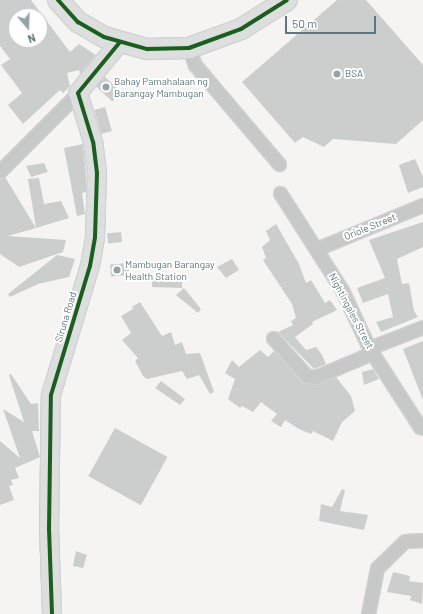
<!DOCTYPE html>
<html>
<head>
<meta charset="utf-8">
<style>
	body { margin:0 }
	#map { position:relative; width:423px; height:614px; overflow:hidden; background:#f5f4f3; font-family:Barlow,sans-serif }
	div>[style] { position:absolute }
	.building>* { inset:0; background:#cccece; transform-origin:0 0 }
	.roads { filter:drop-shadow(1px 0 #d1d2d3) drop-shadow(-1px 0 #d1d2d3) drop-shadow(0 1px #d1d2d3) drop-shadow(0 -1px #d1d2d3) }
	.street>* { height:13px; margin:-6.5px; padding:0 6.5px; transform-origin:6.5px; border-radius:6.5px; background:#c7c9c9 }
	.secondary>* { height:18px; margin:-9px; padding:0 9px; transform-origin:9px; border-radius:9px; background:#dddede }
	.primary>* { height:20px; margin:-10px; padding:0 10px; transform-origin:10px; border-radius:10px; background:#dddede }
	.cycleway>* { height:4px; margin:-2px; padding:0 2px; transform-origin:2px; border-radius:2px; background:#1b5e20 }
	.dots>* { width:11px; height:11px; translate:-50% -50%; box-sizing:border-box; border:2px solid #fff; border-radius:50% }
	span { translate:-50% -50%; white-space:nowrap; text-align:center; line-height:1.15; -webkit-text-stroke:4px #fff; paint-order:stroke }
	.poi-label { font-size:10px; color:#5f777f }
	.left { translate:0 -50%; text-align:left }
	.street-label { font-size:10px; color:#5f777f }
	.north { position:absolute; left:8px; top:8px; width:40px; height:40px; box-sizing:border-box; background:#fff; border:1px solid #bfc9cc; border-radius:50%; rotate:161deg; font-size:11px; font-weight:700; line-height:16px; text-align:center; color:#5f777f }
	.north::after { content:''; display:block; margin:auto; width:14px; height:18px; background:#94a3a8; clip-path:polygon(50% 0,100% 100%,50% 72%,0 100%) }
	.scale { position:absolute; left:285px; top:16px; width:91px; height:18px; box-sizing:border-box; border:2px solid #5f777f; border-top:0; padding-left:5px; font-size:12px; line-height:14px; white-space:nowrap; color:#5f777f; -webkit-text-stroke:3px #fff; paint-order:stroke }
</style>
</head>
<body>
<div id="map">
	<div class="building">
		<i style="clip-path:polygon(evenodd,0 0,31px 0,70px 52px,79px 44px,96px 55px,80px 74px,79px 70px,67px 73px,70px 86px,63px 93px,60px 90px,23px 124px,8px 105px,22px 93px,1px 65px,10px 59px,0 46px,0 0,16px 16px,40px 16px,40px 40px,16px 40px,16px 16px)"></i>
		<i style="clip-path:polygon(337px 0,366px 0,423px 65px,423px 120px,396px 144px,333px 139px,324px 147px,303px 137px,295px 143px,242px 82px)"></i>
		<i style="left:105px;top:77px;width:22px;height:13px;rotate:43deg"></i>
		<i style="left:105px;top:107px;width:25px;height:11px;rotate:74deg"></i>
		<i style="clip-path:polygon(83px 144px,86px 174px,86px 192px,82px 193px,85px 214px,77px 216px,64px 148px)"></i>
		<i style="clip-path:polygon(415px 159px,423px 177px,423px 187px,408px 193px,399px 165px)"></i>
		<i style="clip-path:polygon(44px 163px,48px 172px,31px 177px,26px 166px)"></i>
		<i style="clip-path:polygon(5px 177px,36px 228px,8px 236px,66px 240px,63px 252px,19px 267px,0 254px,0 179px)"></i>
		<i style="clip-path:polygon(39px 178px,44px 204px,61px 201px,69px 218px,36px 228px,28px 179px)"></i>
		<i style="clip-path:polygon(423px 222px,423px 247px,397px 259px,402px 284px,409px 283px,414px 311px,418px 317px,381px 332px,376px 322px,393px 317px,388px 294px,363px 303px,357px 288px,385px 278px,369px 240px)"></i>
		<i style="clip-path:polygon(276px 224px,299px 264px,306px 283px,311px 280px,325px 303px,330px 300px,337px 310px,312px 322px,313px 324px,295px 337px,306px 350px,316px 347px,322px 355px,326px 364px,314px 369px,278px 332px,293px 325px,291px 321px,296px 318px,292px 304px,263px 260px,266px 258px,262px 247px,270px 240px,266px 231px)"></i>
		<i style="left:121px;top:232px;width:10px;height:14px;rotate:84deg"></i>
		<i style="clip-path:polygon(57px 255px,75px 259px,69px 277px,38px 284px,10px 297px,8px 294px)"></i>
		<i style="clip-path:polygon(232px 259px,239px 270px,226px 278px,217px 267px)"></i>
		<i style="left:128px;top:263px;width:12px;height:18px;rotate:85deg"></i>
		<i style="clip-path:polygon(152px 277px,182px 282px,182px 288px,152px 287px)"></i>
		<i style="clip-path:polygon(184px 288px,201px 309px,198px 313px,176px 295px)"></i>
		<i style="clip-path:polygon(140px 302px,162px 336px,171px 332px,175px 345px,182px 342px,186px 354px,200px 353px,214px 392px,210px 394px,199px 375px,187px 379px,182px 371px,147px 379px,143px 376px,135px 361px,138px 358px,122px 340px,131px 333px,121px 316px,133px 309px,132px 307px)"></i>
		<i style="clip-path:polygon(423px 341px,423px 400px,403px 349px)"></i>
		<i style="clip-path:polygon(260px 350px,268px 357px,274px 351px,306px 384px,318px 384px,336px 377px,351px 396px,355px 411px,342px 422px,333px 441px,313px 431px,311px 434px,299px 429px,285px 420px,281px 427px,271px 421px,277px 414px,261px 402px,253px 412px,242px 406px,240px 408px,228px 399px,235px 379px,225px 373px,232px 360px,239px 367px)"></i>
		<i style="clip-path:polygon(373px 369px,379px 379px,364px 385px,362px 372px)"></i>
		<i style="clip-path:polygon(11px 374px,31px 404px,38px 403px,39px 431px,32px 431px,40px 457px,15px 468px,19px 478px,11px 480px,13px 485px,9px 486px,14px 500px,0 505px,0 441px,20px 458px,3px 409px,24px 422px,9px 375px)"></i>
		<i style="clip-path:polygon(161px 381px,185px 399px,180px 405px,155px 388px)"></i>
		<i style="left:115px;top:428px;width:60px;height:55px;rotate:29deg"></i>
		<i style="clip-path:polygon(342px 489px,345px 490px,340px 511px,368px 515px,364px 530px,319px 521px,321px 504px,332px 507px)"></i>
		<i style="clip-path:polygon(76px 551px,87px 555px,83px 568px,73px 566px)"></i>
		<i style="clip-path:polygon(393px 572px,410px 576px,409px 581px,423px 583px,422px 604px,410px 600px,411px 596px,387px 592px)"></i>
	</div>
	<div class="roads">
		<div class="street">
			<i style="left:189px;top:48px;width:18px;rotate:71deg"></i>
			<i style="left:195px;top:65px;width:130px;rotate:49.7deg"></i>
			<i style="left:0;top:171px;width:110px;rotate:-45deg"></i>
			<i style="left:280px;top:193px;width:115px;rotate:57.4deg"></i>
			<i style="left:342px;top:290px;width:64px;rotate:65deg"></i>
			<i style="left:369px;top:348px;width:94px;rotate:57.2deg"></i>
			<i style="left:420px;top:427px;width:3px;rotate:18deg"></i>
			<i style="left:316px;top:249px;width:116px;rotate:-22.4deg"></i>
			<i style="left:273px;top:338px;width:51px;rotate:48.2deg"></i>
			<i style="left:307px;top:376px;width:8px;rotate:7deg"></i>
			<i style="left:315px;top:377px;width:62px;rotate:-22.8deg"></i>
			<i style="left:369px;top:348px;width:58px;rotate:-21.3deg"></i>
			<i style="left:368px;top:614px;width:47px;rotate:-78.9deg"></i>
			<i style="left:377px;top:568px;width:39px;rotate:-44deg"></i>
			<i style="left:405px;top:541px;width:18px;rotate:-3deg"></i>
		</div>
		<div class="secondary">
			<i style="left:52px;top:614px;width:84px;rotate:-92deg"></i>
			<i style="left:49px;top:530px;width:135px;rotate:-89.2deg"></i>
			<i style="left:51px;top:395px;width:135px;rotate:-73.2deg"></i>
			<i style="left:90px;top:266px;width:29px;rotate:-80deg"></i>
			<i style="left:95px;top:237px;width:64px;rotate:-88.2deg"></i>
			<i style="left:97px;top:173px;width:31px;rotate:-97deg"></i>
			<i style="left:93px;top:142px;width:51px;rotate:-107deg"></i>
			<i style="left:78px;top:93px;width:66px;rotate:-50.5deg"></i>
		</div>
		<div class="primary">
			<i style="left:58px;top:0;width:30px;rotate:48deg"></i>
			<i style="left:78px;top:22px;width:30px;rotate:30deg"></i>
			<i style="left:104px;top:37px;width:45px;rotate:15.6deg"></i>
			<i style="left:147px;top:49px;width:42px;rotate:-1.4deg"></i>
			<i style="left:189px;top:48px;width:55px;rotate:-20.1deg"></i>
			<i style="left:241px;top:29px;width:54px;rotate:-32.2deg"></i>
		</div>
	</div>
	<div class="cycleway">
		<i style="left:58px;top:0;width:30px;rotate:48deg"></i>
		<i style="left:78px;top:22px;width:30px;rotate:30deg"></i>
		<i style="left:104px;top:37px;width:45px;rotate:15.6deg"></i>
		<i style="left:147px;top:49px;width:42px;rotate:-1.4deg"></i>
		<i style="left:189px;top:48px;width:55px;rotate:-20.1deg"></i>
		<i style="left:241px;top:29px;width:54px;rotate:-32.2deg"></i>
		<i style="left:52px;top:614px;width:84px;rotate:-92deg"></i>
		<i style="left:49px;top:530px;width:135px;rotate:-89.2deg"></i>
		<i style="left:51px;top:395px;width:135px;rotate:-73.2deg"></i>
		<i style="left:90px;top:266px;width:29px;rotate:-80deg"></i>
		<i style="left:95px;top:237px;width:64px;rotate:-88.2deg"></i>
		<i style="left:97px;top:173px;width:31px;rotate:-97deg"></i>
		<i style="left:93px;top:142px;width:51px;rotate:-107deg"></i>
		<i style="left:78px;top:93px;width:66px;rotate:-50.5deg"></i>
	</div>
	<div class="dots">
		<i style="left:337px;top:74px;background:#94a3a8"></i>
		<i style="left:106px;top:87px;background:#94a3a8"></i>
		<i style="left:117px;top:270px;background:#94a3a8"></i>
	</div>
	<div class="poi-label">
		<span class="left" style="left:345px;top:74px">BSA</span>
		<span class="left" style="left:114px;top:87px">Bahay Pamahalaan ng<br>Barangay Mambugan</span>
		<span class="left" style="left:125px;top:270px">Mambugan Barangay<br>Health Station</span>
	</div>
	<div class="street-label">
		<span style="left:370px;top:227px;rotate:-22deg">Oriole Street</span>
		<span style="left:351px;top:311px;rotate:62deg">Nightingales Street</span>
		<span style="left:66px;top:317px;rotate:-73deg">Siruna Road</span>
	</div>
	<div class="north">N</div>
	<div class="scale">50 m</div>
</div>
</body>
</html>
